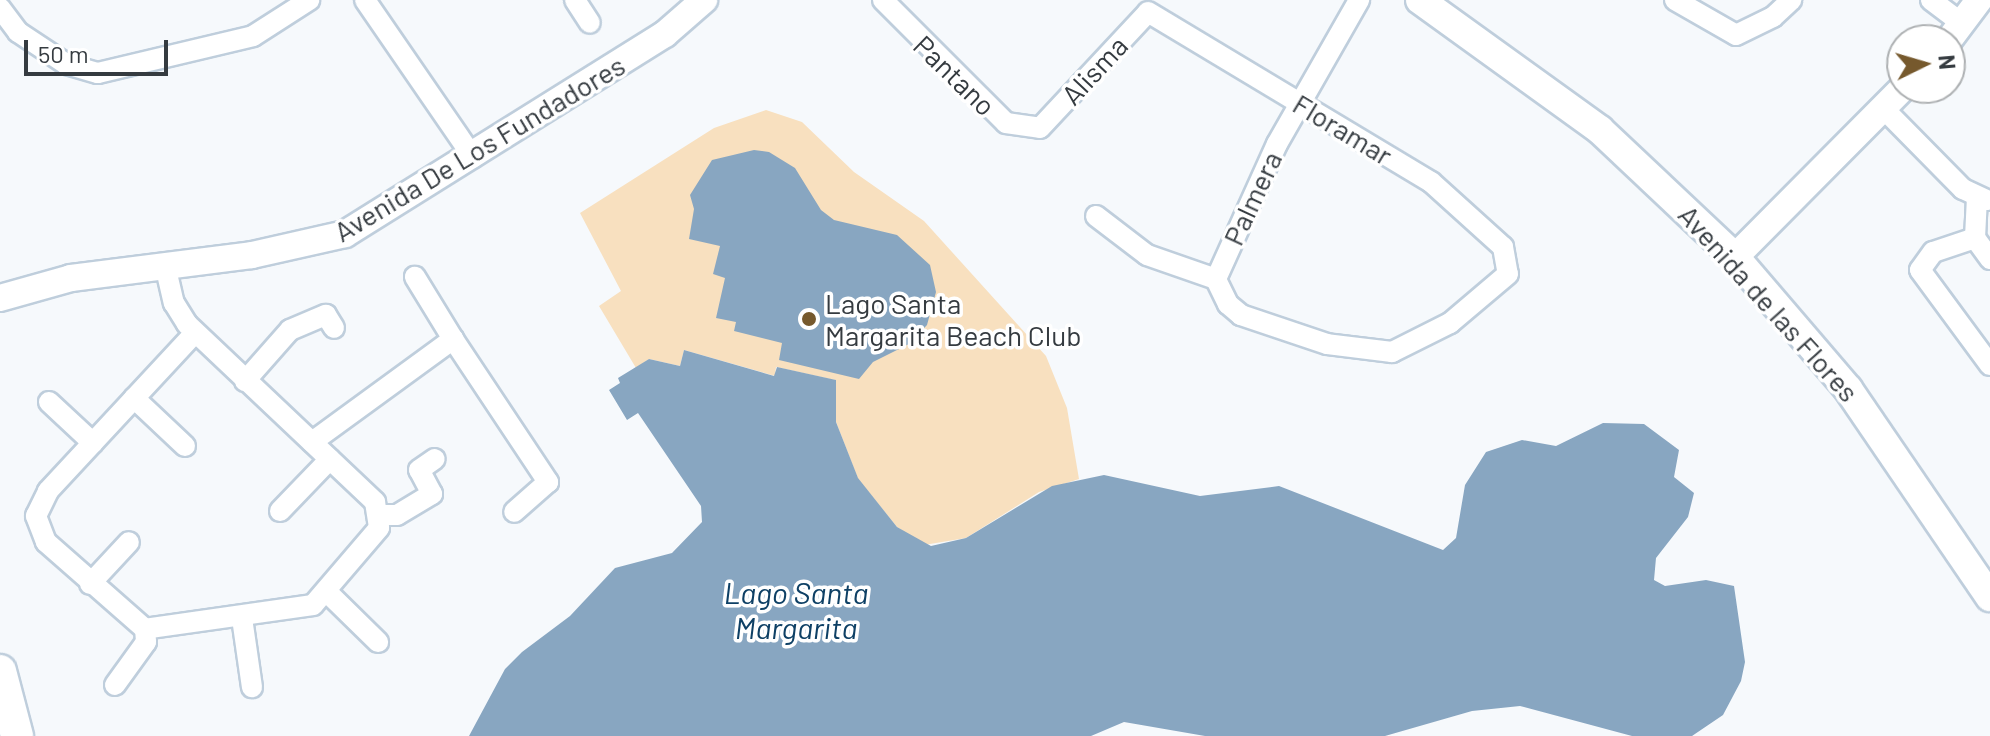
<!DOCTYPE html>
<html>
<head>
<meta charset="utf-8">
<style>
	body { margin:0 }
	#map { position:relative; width:1990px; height:736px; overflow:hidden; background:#f6f9fc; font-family:Barlow,sans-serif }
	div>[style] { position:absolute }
	.green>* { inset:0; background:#f8e0bf }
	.water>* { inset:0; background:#88a6c1 }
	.roads { filter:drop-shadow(2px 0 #bfcedc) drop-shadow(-2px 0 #bfcedc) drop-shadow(0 2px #bfcedc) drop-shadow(0 -2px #bfcedc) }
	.minor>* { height:20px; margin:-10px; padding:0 10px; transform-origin:10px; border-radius:10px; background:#fff }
	.tertiary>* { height:26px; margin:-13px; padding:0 13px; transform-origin:13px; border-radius:13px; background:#fff }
	.secondary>* { height:28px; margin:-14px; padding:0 14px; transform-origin:14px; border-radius:14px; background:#fff }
	.primary>* { height:32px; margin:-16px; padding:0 16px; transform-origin:16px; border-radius:16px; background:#fff }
	.dots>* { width:22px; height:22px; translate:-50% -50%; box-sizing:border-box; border:4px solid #fff; border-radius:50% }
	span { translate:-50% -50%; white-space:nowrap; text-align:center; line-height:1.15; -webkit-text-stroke:7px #fff; paint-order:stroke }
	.street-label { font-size:28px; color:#353b40 }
	.poi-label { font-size:28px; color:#353b40 }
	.left { translate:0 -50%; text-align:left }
	.water-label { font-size:30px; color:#0e4065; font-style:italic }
	.north { position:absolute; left:1886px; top:24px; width:80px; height:80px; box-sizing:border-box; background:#fff; border:2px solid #aeb1b3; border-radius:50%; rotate:85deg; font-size:22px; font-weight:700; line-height:32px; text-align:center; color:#353b40 }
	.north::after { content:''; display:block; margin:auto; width:28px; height:36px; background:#76592d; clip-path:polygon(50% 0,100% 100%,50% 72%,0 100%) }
	.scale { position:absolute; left:24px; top:40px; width:144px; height:36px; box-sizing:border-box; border:4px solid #353b40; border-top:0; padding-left:10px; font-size:24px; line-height:28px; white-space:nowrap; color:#353b40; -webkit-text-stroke:6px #fff; paint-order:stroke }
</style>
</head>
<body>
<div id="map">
	<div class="green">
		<i style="clip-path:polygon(766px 110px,802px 122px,854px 172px,924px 221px,1046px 356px,1067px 408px,1079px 479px,1039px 492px,966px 538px,924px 545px,897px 527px,858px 479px,836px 422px,835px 380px,776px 367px,775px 376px,684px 350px,680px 366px,649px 359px,636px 368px,599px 306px,621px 291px,580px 213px,714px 128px)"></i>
	</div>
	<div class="water">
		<i style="clip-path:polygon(754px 150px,769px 152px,795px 168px,821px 210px,834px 220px,897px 235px,930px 265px,936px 292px,927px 325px,909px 344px,873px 362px,859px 379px,779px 360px,782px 343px,734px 331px,736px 322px,716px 318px,725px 278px,713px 274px,720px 246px,689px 239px,694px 209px,690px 195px,712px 160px)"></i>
		<i style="clip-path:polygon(684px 350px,774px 376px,777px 367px,836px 380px,836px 422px,858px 478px,897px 527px,931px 546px,966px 538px,1052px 486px,1104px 475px,1200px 496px,1279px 486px,1443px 550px,1456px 538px,1465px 485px,1486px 452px,1522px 440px,1556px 446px,1603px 423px,1644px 424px,1679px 450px,1674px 477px,1694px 493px,1688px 517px,1656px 558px,1654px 580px,1665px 586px,1706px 580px,1734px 586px,1745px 662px,1741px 681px,1723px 715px,1692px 736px,1632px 736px,1520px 706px,1472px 711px,1385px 736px,1205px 736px,1124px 722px,1091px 736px,469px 736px,505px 669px,522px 652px,570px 616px,615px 568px,672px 553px,702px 522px,701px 506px,638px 413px,627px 420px,609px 390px,620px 383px,618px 378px,649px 359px,680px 366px)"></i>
	</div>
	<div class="roads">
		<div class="minor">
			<i style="left:365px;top:0;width:191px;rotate:55.5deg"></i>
			<i style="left:575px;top:0;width:27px;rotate:57deg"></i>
			<i style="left:883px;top:0;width:174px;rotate:45deg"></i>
			<i style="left:1006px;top:123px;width:34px;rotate:8deg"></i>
			<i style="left:1040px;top:128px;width:158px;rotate:-47deg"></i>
			<i style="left:1148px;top:12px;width:330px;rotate:31deg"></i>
			<i style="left:1431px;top:182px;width:97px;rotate:42.1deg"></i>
			<i style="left:1503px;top:247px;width:27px;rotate:80deg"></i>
			<i style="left:1508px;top:274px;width:76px;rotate:139.8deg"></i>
			<i style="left:1450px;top:323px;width:65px;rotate:153.4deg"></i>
			<i style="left:1392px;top:352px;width:65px;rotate:-173deg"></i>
			<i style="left:1327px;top:344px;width:91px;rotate:-161.4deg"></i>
			<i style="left:1241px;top:315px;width:17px;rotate:-140deg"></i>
			<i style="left:1228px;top:304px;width:28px;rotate:-116deg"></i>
			<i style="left:1675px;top:0;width:70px;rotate:29.8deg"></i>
			<i style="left:1736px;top:35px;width:41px;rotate:-25.9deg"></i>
			<i style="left:1773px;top:17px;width:25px;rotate:-43deg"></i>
			<i style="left:1931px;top:0;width:39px;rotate:37deg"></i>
			<i style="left:0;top:8px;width:30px;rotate:53deg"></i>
			<i style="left:18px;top:32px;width:58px;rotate:33.7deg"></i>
			<i style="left:66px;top:64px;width:33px;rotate:16deg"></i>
			<i style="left:98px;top:73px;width:159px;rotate:-13.4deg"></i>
			<i style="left:253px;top:36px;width:67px;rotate:-32.7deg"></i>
			<i style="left:1883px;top:108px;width:114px;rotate:45.4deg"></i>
			<i style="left:1963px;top:189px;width:26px;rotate:25deg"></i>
			<i style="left:1977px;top:197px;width:41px;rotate:92.8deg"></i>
			<i style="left:1975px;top:238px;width:44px;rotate:161.6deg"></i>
			<i style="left:1933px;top:252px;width:22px;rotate:126deg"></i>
			<i style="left:1920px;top:270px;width:118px;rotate:53.6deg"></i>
			<i style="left:1096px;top:216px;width:64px;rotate:37.4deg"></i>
			<i style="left:1147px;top:255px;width:73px;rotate:19.2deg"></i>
			<i style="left:1975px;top:238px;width:26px;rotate:54deg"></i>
			<i style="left:165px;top:265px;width:39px;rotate:77deg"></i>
			<i style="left:174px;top:303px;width:25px;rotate:58deg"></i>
			<i style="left:187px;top:324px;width:259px;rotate:43.4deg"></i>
			<i style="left:375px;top:502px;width:26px;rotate:81deg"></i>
			<i style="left:379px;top:528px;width:101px;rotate:130.6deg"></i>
			<i style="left:313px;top:605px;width:170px;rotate:171.9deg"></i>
			<i style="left:145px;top:629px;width:132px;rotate:-138.7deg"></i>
			<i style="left:46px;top:542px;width:28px;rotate:-111deg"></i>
			<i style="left:36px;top:516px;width:28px;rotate:-64deg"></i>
			<i style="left:48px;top:491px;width:216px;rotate:-47.1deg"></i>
			<i style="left:1216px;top:279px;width:148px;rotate:-65.7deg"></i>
			<i style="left:1277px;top:144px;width:166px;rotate:-60.3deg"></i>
			<i style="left:453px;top:339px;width:172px;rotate:56.4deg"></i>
			<i style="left:548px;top:482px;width:45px;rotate:138.6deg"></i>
			<i style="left:245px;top:381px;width:68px;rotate:-48.6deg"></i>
			<i style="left:290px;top:330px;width:39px;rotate:-23deg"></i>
			<i style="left:326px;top:315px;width:15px;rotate:58deg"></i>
			<i style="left:134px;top:398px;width:70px;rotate:43.3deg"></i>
			<i style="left:49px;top:402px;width:60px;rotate:43deg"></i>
			<i style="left:312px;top:442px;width:175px;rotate:-36.1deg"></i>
			<i style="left:453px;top:339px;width:73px;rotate:-121.5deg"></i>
			<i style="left:280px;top:511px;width:72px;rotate:-46.1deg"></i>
			<i style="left:379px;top:515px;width:18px"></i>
			<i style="left:397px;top:515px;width:41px;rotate:-31deg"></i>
			<i style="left:432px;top:494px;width:27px;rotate:-118deg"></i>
			<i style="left:419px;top:470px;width:19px;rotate:-35deg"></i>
			<i style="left:90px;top:584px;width:57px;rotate:-47.1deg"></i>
			<i style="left:326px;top:591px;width:73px;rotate:44.4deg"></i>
			<i style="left:242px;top:618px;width:70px;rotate:81.8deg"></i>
			<i style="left:115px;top:685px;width:53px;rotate:-54.2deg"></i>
			<i style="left:146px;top:642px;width:13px;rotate:-94deg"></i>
		</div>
		<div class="tertiary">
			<i style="left:1949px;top:40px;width:50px;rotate:-53.1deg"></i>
			<i style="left:1735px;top:257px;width:238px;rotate:-45.2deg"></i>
			<i style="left:0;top:298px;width:74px;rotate:-15.7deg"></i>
			<i style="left:71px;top:278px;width:182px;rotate:-7.2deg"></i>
			<i style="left:252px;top:255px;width:95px;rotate:-12.7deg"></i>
			<i style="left:345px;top:234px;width:377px;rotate:-32deg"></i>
			<i style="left:665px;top:34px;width:52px;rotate:-41.1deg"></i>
		</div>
		<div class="secondary">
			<i style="left:1420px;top:0;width:222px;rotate:35.8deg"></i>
			<i style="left:1600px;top:130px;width:185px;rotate:43.3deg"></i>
			<i style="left:1735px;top:257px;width:174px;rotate:49.4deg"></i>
			<i style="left:1848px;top:389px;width:252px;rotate:55.7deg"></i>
		</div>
		<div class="primary">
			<i style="left:0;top:671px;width:67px;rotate:75.3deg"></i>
		</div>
	</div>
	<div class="dots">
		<i style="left:809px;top:319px;background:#76592d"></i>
	</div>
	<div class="street-label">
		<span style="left:1094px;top:70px;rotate:-47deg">Alisma</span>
		<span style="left:955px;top:75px;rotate:44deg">Pantano</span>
		<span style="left:1343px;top:129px;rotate:31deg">Floramar</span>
		<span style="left:479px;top:148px;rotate:-31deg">Avenida De Los Fundadores</span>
		<span style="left:1252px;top:198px;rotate:-65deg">Palmera</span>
		<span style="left:1769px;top:303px;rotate:48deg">Avenida de las Flores</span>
	</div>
	<div class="poi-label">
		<span class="left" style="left:825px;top:319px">Lago Santa<br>Margarita Beach Club</span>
	</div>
	<div class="water-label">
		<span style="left:796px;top:609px">Lago Santa<br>Margarita</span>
	</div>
	<div class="north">N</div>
	<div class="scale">50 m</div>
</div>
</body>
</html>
